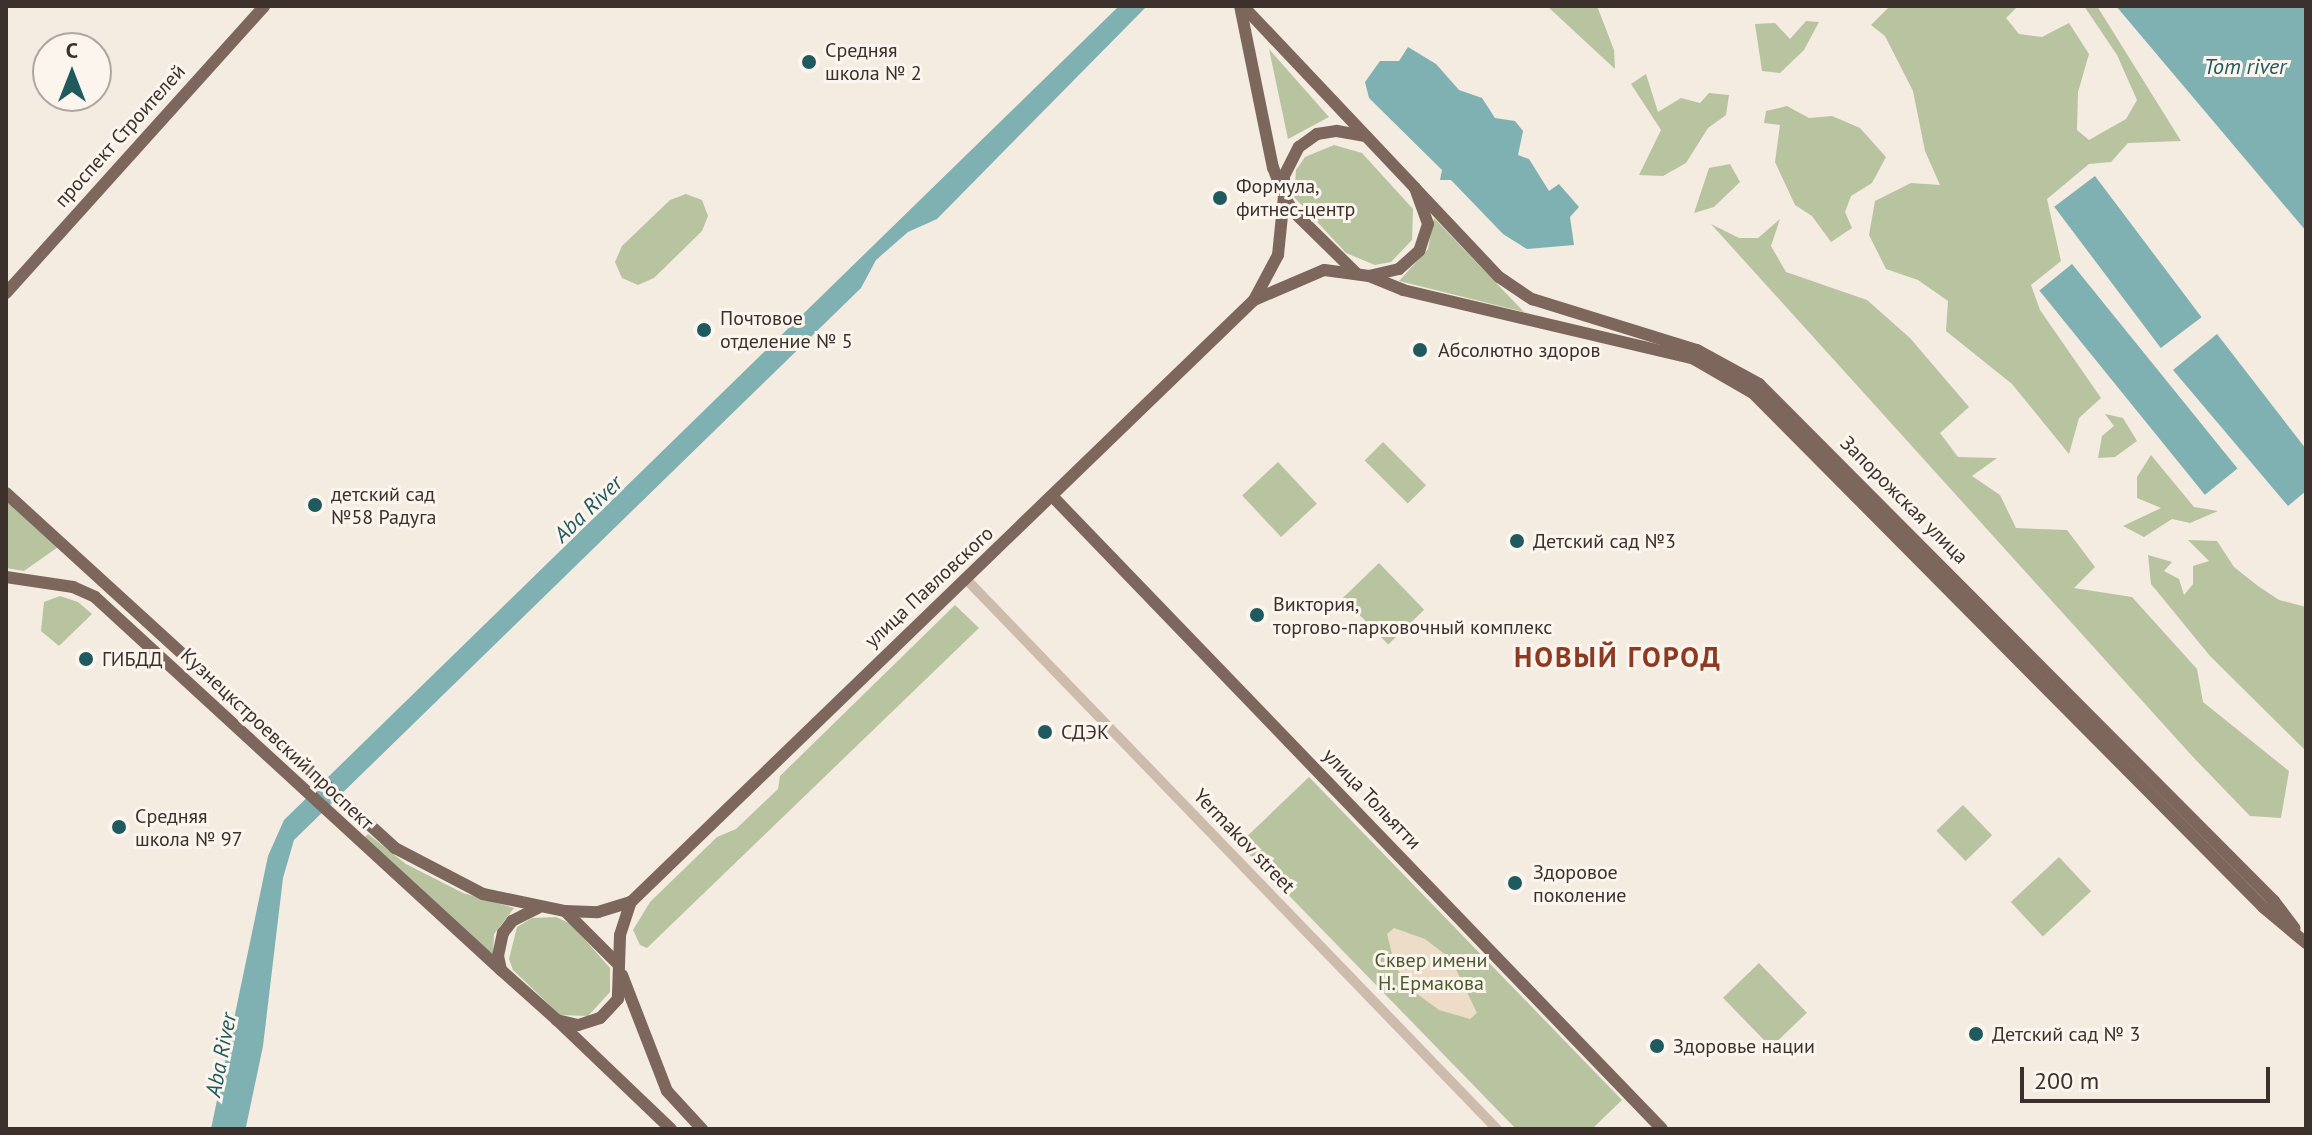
<!DOCTYPE html>
<html>
<head>
<meta charset="utf-8">
<style>
	body { margin:0 }
	#map { position:relative; width:2312px; height:1135px; overflow:hidden; background:#f4ebe1; font-family:"PT Sans",sans-serif }
	div>[style] { position:absolute }
	.green>* { inset:0; background:#b8c4a0; transform-origin:0 0 }
	.plaza>* { inset:0; background:#ecdcc8 }
	.water>* { inset:0; background:#7fb0b2; transform-origin:0 0 }
	.minor>* { height:10px; margin:-5px; padding:0 5px; transform-origin:5px; border-radius:5px; background:#cdbbac }
	.major>* { height:12px; margin:-6px; padding:0 6px; transform-origin:6px; border-radius:6px; background:#7d675c }
	.dots>* { width:22px; height:22px; translate:-50% -50%; box-sizing:border-box; border:4px solid #fbf5ee; border-radius:50% }
	span { translate:-50% -50%; white-space:nowrap; text-align:center; line-height:1.15; -webkit-text-stroke:6px #fbf5ee; paint-order:stroke }
	.poi-label { font-size:20px; color:#3b302b }
	.left { translate:0 -50%; text-align:left }
	.street-label { font-size:20px; color:#3b302b }
	.park-label { font-size:20px; color:#4a5a2e }
	.water-label { font-size:22px; color:#1f5a5e; font-style:italic }
	.district-label { font-size:28px; color:#8c3b22; font-weight:700; letter-spacing:2px }
	.frame { position:absolute; inset:0; border:8px solid #3b302b; pointer-events:none }
	.north { position:absolute; left:32px; top:32px; width:80px; height:80px; box-sizing:border-box; background:#fbf5ee; border:2px solid #aea6a0; border-radius:50%; rotate:0deg; font-size:22px; font-weight:700; line-height:32px; text-align:center; color:#3b302b }
	.north::after { content:''; display:block; margin:auto; width:28px; height:36px; background:#1f5a5e; clip-path:polygon(50% 0,100% 100%,50% 72%,0 100%) }
	.scale { position:absolute; left:2020px; top:1067px; width:250px; height:36px; box-sizing:border-box; border:4px solid #3b302b; border-top:0; padding-left:10px; font-size:24px; line-height:28px; white-space:nowrap; color:#3b302b; -webkit-text-stroke:6px #fbf5ee; paint-order:stroke }
</style>
</head>
<body>
<div id="map">
	<div class="green">
		<i style="clip-path:polygon(1547px 6px,1597px 6px,1614px 50px,1615px 69px)"></i>
		<i style="clip-path:polygon(1890px 6px,2018px 6px,2006px 18px,2019px 34px,2042px 37px,2069px 23px,2089px 54px,2078px 92px,2077px 130px,2089px 140px,2126px 119px,2137px 100px,2117px 55px,2084px 6px,2097px 6px,2181px 141px,2128px 143px,2111px 162px,2089px 164px,2047px 199px,2061px 261px,2031px 285px,2040px 310px,2101px 398px,2079px 418px,2069px 454px,2012px 384px,1946px 331px,1948px 301px,1918px 280px,1886px 269px,1869px 235px,1875px 201px,1911px 183px,1940px 185px,1925px 151px,1913px 91px,1885px 36px,1871px 25px)"></i>
		<i style="clip-path:polygon(1806px 21px,1819px 22px,1804px 50px,1780px 73px,1762px 71px,1755px 24px,1775px 23px,1790px 39px)"></i>
		<i style="clip-path:polygon(1269px 49px,1329px 117px,1288px 139px)"></i>
		<i style="clip-path:polygon(1646px 74px,1658px 112px,1681px 98px,1700px 103px,1709px 93px,1729px 95px,1726px 115px,1708px 128px,1686px 163px,1663px 176px,1639px 175px,1661px 130px,1631px 84px)"></i>
		<i style="clip-path:polygon(1787px 106px,1809px 118px,1832px 116px,1860px 128px,1886px 157px,1872px 183px,1851px 196px,1845px 212px,1852px 228px,1831px 242px,1812px 216px,1795px 205px,1775px 162px,1780px 125px,1764px 123px,1766px 111px)"></i>
		<i style="clip-path:polygon(1334px 145px,1362px 153px,1413px 209px,1412px 240px,1391px 262px,1375px 265px,1346px 253px,1294px 197px,1296px 170px,1305px 157px)"></i>
		<i style="clip-path:polygon(1730px 164px,1740px 182px,1714px 207px,1694px 213px,1709px 168px)"></i>
		<i style="clip-path:polygon(686px 194px,702px 200px,708px 216px,702px 231px,654px 278px,638px 285px,622px 278px,615px 262px,622px 246px,670px 200px)"></i>
		<i style="clip-path:polygon(1434px 218px,1524px 312px,1399px 281px,1428px 249px)"></i>
		<i style="clip-path:polygon(1780px 219px,1771px 246px,1786px 272px,1867px 300px,1910px 338px,1969px 407px,1940px 433px,1958px 457px,1997px 458px,1972px 476px,2000px 495px,2016px 528px,2067px 530px,2095px 567px,2074px 588px,2132px 597px,2197px 669px,2203px 702px,2289px 771px,2281px 818px,2250px 816px,2193px 757px,1711px 224px,1739px 238px,1758px 238px)"></i>
		<i style="clip-path:polygon(2105px 414px,2123px 418px,2137px 441px,2115px 457px,2098px 458px,2102px 436px,2114px 426px)"></i>
		<i style="left:1383px;top:442px;width:61px;height:26px;rotate:45deg"></i>
		<i style="clip-path:polygon(2151px 455px,2194px 507px,2218px 511px,2190px 523px,2172px 519px,2144px 537px,2123px 526px,2161px 508px,2137px 498px,2137px 477px)"></i>
		<i style="left:1278px;top:462px;width:57px;height:49px;rotate:47deg"></i>
		<i style="clip-path:polygon(6px 500px,58px 547px,24px 571px,6px 568px)"></i>
		<i style="clip-path:polygon(2188px 540px,2217px 541px,2234px 567px,2258px 586px,2279px 600px,2306px 607px,2306px 751px,2210px 656px,2151px 584px,2148px 555px,2172px 562px,2164px 571px,2179px 579px,2184px 595px,2193px 584px,2193px 566px,2209px 561px)"></i>
		<i style="left:1379px;top:563px;width:65px;height:50px;rotate:46deg"></i>
		<i style="clip-path:polygon(60px 596px,78px 602px,92px 614px,59px 646px,41px 631px,44px 602px)"></i>
		<i style="clip-path:polygon(955px 605px,979px 628px,647px 948px,640px 945px,633px 930px,650px 902px,717px 837px,736px 829px,778px 789px,780px 776px)"></i>
		<i style="clip-path:polygon(1309px 777px,1622px 1100px,1592px 1129px,1516px 1129px,1239px 844px)"></i>
		<i style="left:1963px;top:805px;width:42px;height:37px;rotate:46deg"></i>
		<i style="clip-path:polygon(368px 834px,406px 864px,463px 893px,514px 908px,494px 934px,493px 955px,363px 839px)"></i>
		<i style="left:2059px;top:857px;width:47px;height:66px;rotate:47deg"></i>
		<i style="clip-path:polygon(556px 917px,571px 924px,610px 968px,610px 992px,588px 1016px,560px 1015px,513px 970px,509px 959px,517px 927px,532px 918px)"></i>
		<i style="left:1759px;top:963px;width:69px;height:50px;rotate:46deg"></i>
	</div>
	<div class="plaza">
		<i style="clip-path:polygon(1394px 928px,1425px 939px,1451px 959px,1477px 1013px,1470px 1019px,1439px 1010px,1413px 991px,1395px 966px,1387px 934px)"></i>
	</div>
	<div class="water">
		<i style="clip-path:polygon(1119px 6px,1147px 6px,937px 219px,908px 232px,876px 260px,861px 288px,294px 840px,283px 878px,263px 1046px,246px 1127px,211px 1129px,268px 856px,284px 820px)"></i>
		<i style="clip-path:polygon(2116px 6px,2306px 6px,2306px 231px)"></i>
		<i style="clip-path:polygon(1408px 47px,1436px 64px,1459px 90px,1482px 98px,1495px 118px,1515px 121px,1523px 131px,1518px 155px,1529px 159px,1549px 191px,1559px 184px,1579px 207px,1570px 217px,1574px 245px,1527px 249px,1503px 234px,1451px 180px,1440px 180px,1442px 170px,1369px 98px,1365px 82px,1380px 61px,1399px 61px)"></i>
		<i style="left:2095px;top:176px;width:177px;height:51px;rotate:53deg"></i>
		<i style="left:2072px;top:264px;width:263px;height:42px;rotate:51deg"></i>
		<i style="clip-path:polygon(2217px 334px,2306px 449px,2306px 491px,2288px 506px,2173px 370px)"></i>
	</div>
	<div class="minor">
		<i style="left:965px;top:578px;width:766px;rotate:46.01deg"></i>
	</div>
	<div class="major">
		<i style="left:1243px;top:6px;width:250px;rotate:46.6deg"></i>
		<i style="left:1415px;top:188px;width:38px;rotate:70deg"></i>
		<i style="left:1428px;top:224px;width:28px;rotate:108deg"></i>
		<i style="left:1419px;top:251px;width:27px;rotate:138deg"></i>
		<i style="left:1399px;top:269px;width:31px;rotate:167deg"></i>
		<i style="left:1369px;top:276px;width:45px;rotate:-172.4deg"></i>
		<i style="left:1324px;top:270px;width:76px;rotate:156.8deg"></i>
		<i style="left:1415px;top:188px;width:122px;rotate:46.7deg"></i>
		<i style="left:1499px;top:277px;width:40px;rotate:34deg"></i>
		<i style="left:1532px;top:299px;width:173px;rotate:17.2deg"></i>
		<i style="left:1697px;top:350px;width:71px;rotate:28.7deg"></i>
		<i style="left:1759px;top:384px;width:730px;rotate:45.11deg"></i>
		<i style="left:2274px;top:901px;width:34px;rotate:53deg"></i>
		<i style="left:1357px;top:274px;width:90px;rotate:-135.5deg"></i>
		<i style="left:1293px;top:211px;width:17px;rotate:-121deg"></i>
		<i style="left:1284px;top:196px;width:20px;rotate:-90deg"></i>
		<i style="left:1284px;top:176px;width:33px;rotate:-63deg"></i>
		<i style="left:1299px;top:147px;width:22px;rotate:-36deg"></i>
		<i style="left:1317px;top:134px;width:20px;rotate:-9deg"></i>
		<i style="left:1337px;top:131px;width:29px;rotate:10deg"></i>
		<i style="left:1369px;top:276px;width:37px;rotate:22deg"></i>
		<i style="left:1403px;top:290px;width:299px;rotate:13.3deg"></i>
		<i style="left:1694px;top:359px;width:68px;rotate:30deg"></i>
		<i style="left:1753px;top:393px;width:725px;rotate:45.22deg"></i>
		<i style="left:2264px;top:908px;width:55px;rotate:39.8deg"></i>
		<i style="left:6px;top:293px;width:386px;rotate:-48deg"></i>
		<i style="left:6px;top:493px;width:527px;rotate:42.38deg"></i>
		<i style="left:395px;top:848px;width:99px;rotate:27.6deg"></i>
		<i style="left:483px;top:894px;width:84px;rotate:11.7deg"></i>
		<i style="left:565px;top:911px;width:76px;rotate:45deg"></i>
		<i style="left:619px;top:965px;width:34px;rotate:92deg"></i>
		<i style="left:618px;top:999px;width:26px;rotate:133deg"></i>
		<i style="left:600px;top:1018px;width:23px;rotate:162deg"></i>
		<i style="left:578px;top:1025px;width:22px;rotate:-167deg"></i>
		<i style="left:557px;top:1020px;width:75px;rotate:-138.2deg"></i>
		<i style="left:501px;top:970px;width:14px;rotate:-102deg"></i>
		<i style="left:498px;top:956px;width:24px;rotate:-78deg"></i>
		<i style="left:503px;top:933px;width:15px;rotate:-53deg"></i>
		<i style="left:512px;top:921px;width:29px;rotate:-27deg"></i>
		<i style="left:1054px;top:498px;width:876px;rotate:46.06deg"></i>
		<i style="left:6px;top:577px;width:68px;rotate:8.5deg"></i>
		<i style="left:73px;top:587px;width:24px;rotate:24deg"></i>
		<i style="left:95px;top:597px;width:551px;rotate:42.57deg"></i>
		<i style="left:565px;top:911px;width:33px;rotate:2deg"></i>
		<i style="left:598px;top:912px;width:34px;rotate:-17deg"></i>
		<i style="left:631px;top:902px;width:866px;rotate:-44.02deg"></i>
		<i style="left:1254px;top:300px;width:51px;rotate:-61.9deg"></i>
		<i style="left:1278px;top:255px;width:59px;rotate:-84.2deg"></i>
		<i style="left:1284px;top:196px;width:30px;rotate:-111deg"></i>
		<i style="left:1273px;top:168px;width:165px;rotate:-101.5deg"></i>
		<i style="left:619px;top:965px;width:30px;rotate:-88deg"></i>
		<i style="left:620px;top:935px;width:35px;rotate:-72deg"></i>
		<i style="left:622px;top:975px;width:124px;rotate:68.8deg"></i>
		<i style="left:667px;top:1091px;width:52px;rotate:47.4deg"></i>
		<i style="left:559px;top:1022px;width:155px;rotate:43.7deg"></i>
	</div>
	<div class="dots">
		<i style="left:809px;top:62px;background:#1f5a5e"></i>
		<i style="left:1220px;top:198px;background:#1f5a5e"></i>
		<i style="left:704px;top:330px;background:#1f5a5e"></i>
		<i style="left:1420px;top:350px;background:#1f5a5e"></i>
		<i style="left:315px;top:505px;background:#1f5a5e"></i>
		<i style="left:1517px;top:541px;background:#1f5a5e"></i>
		<i style="left:1257px;top:615px;background:#1f5a5e"></i>
		<i style="left:86px;top:659px;background:#1f5a5e"></i>
		<i style="left:1045px;top:732px;background:#1f5a5e"></i>
		<i style="left:119px;top:827px;background:#1f5a5e"></i>
		<i style="left:1515px;top:883px;background:#1f5a5e"></i>
		<i style="left:1976px;top:1034px;background:#1f5a5e"></i>
		<i style="left:1657px;top:1046px;background:#1f5a5e"></i>
	</div>
	<div class="poi-label">
		<span class="left" style="left:825px;top:62px">Средняя<br>школа № 2</span>
		<span class="left" style="left:1236px;top:198px">Формула,<br>фитнес-центр</span>
		<span class="left" style="left:720px;top:330px">Почтовое<br>отделение № 5</span>
		<span class="left" style="left:1438px;top:350px">Абсолютно здоров</span>
		<span class="left" style="left:331px;top:506px">детский сад<br>№58 Радуга</span>
		<span class="left" style="left:1533px;top:541px">Детский сад №3</span>
		<span class="left" style="left:1273px;top:616px">Виктория,<br>торгово-парковочный комплекс</span>
		<span class="left" style="left:102px;top:659px">ГИБДД</span>
		<span class="left" style="left:1061px;top:732px">СДЭК</span>
		<span class="left" style="left:135px;top:828px">Средняя<br>школа № 97</span>
		<span class="left" style="left:1533px;top:884px">Здоровое<br>поколение</span>
		<span class="left" style="left:1992px;top:1034px">Детский сад № 3</span>
		<span class="left" style="left:1673px;top:1046px">Здоровье нации</span>
	</div>
	<div class="street-label">
		<span style="left:120px;top:136px;rotate:-48deg">проспект Строителей</span>
		<span style="left:1904px;top:500px;rotate:45deg">Запорожская улица</span>
		<span style="left:929px;top:587px;rotate:-43deg">улица Павловского</span>
		<span style="left:277px;top:739px;rotate:43deg">Кузнецкстроевский проспект</span>
		<span style="left:1372px;top:799px;rotate:46deg">улица Тольятти</span>
		<span style="left:1244px;top:841px;rotate:46deg">Yermakov street</span>
	</div>
	<div class="park-label">
		<span style="left:1431px;top:972px">Сквер имени<br>Н. Ермакова</span>
	</div>
	<div class="water-label">
		<span style="left:2245px;top:67px">Tom river</span>
		<span style="left:588px;top:509px;rotate:-44deg">Aba River</span>
		<span style="left:221px;top:1055px;rotate:-79deg">Aba River</span>
	</div>
	<div class="district-label">
		<span style="left:1618px;top:657px">НОВЫЙ ГОРОД</span>
	</div>
	<div class="frame"></div>
	<div class="north">С</div>
	<div class="scale">200 m</div>
</div>
</body>
</html>
